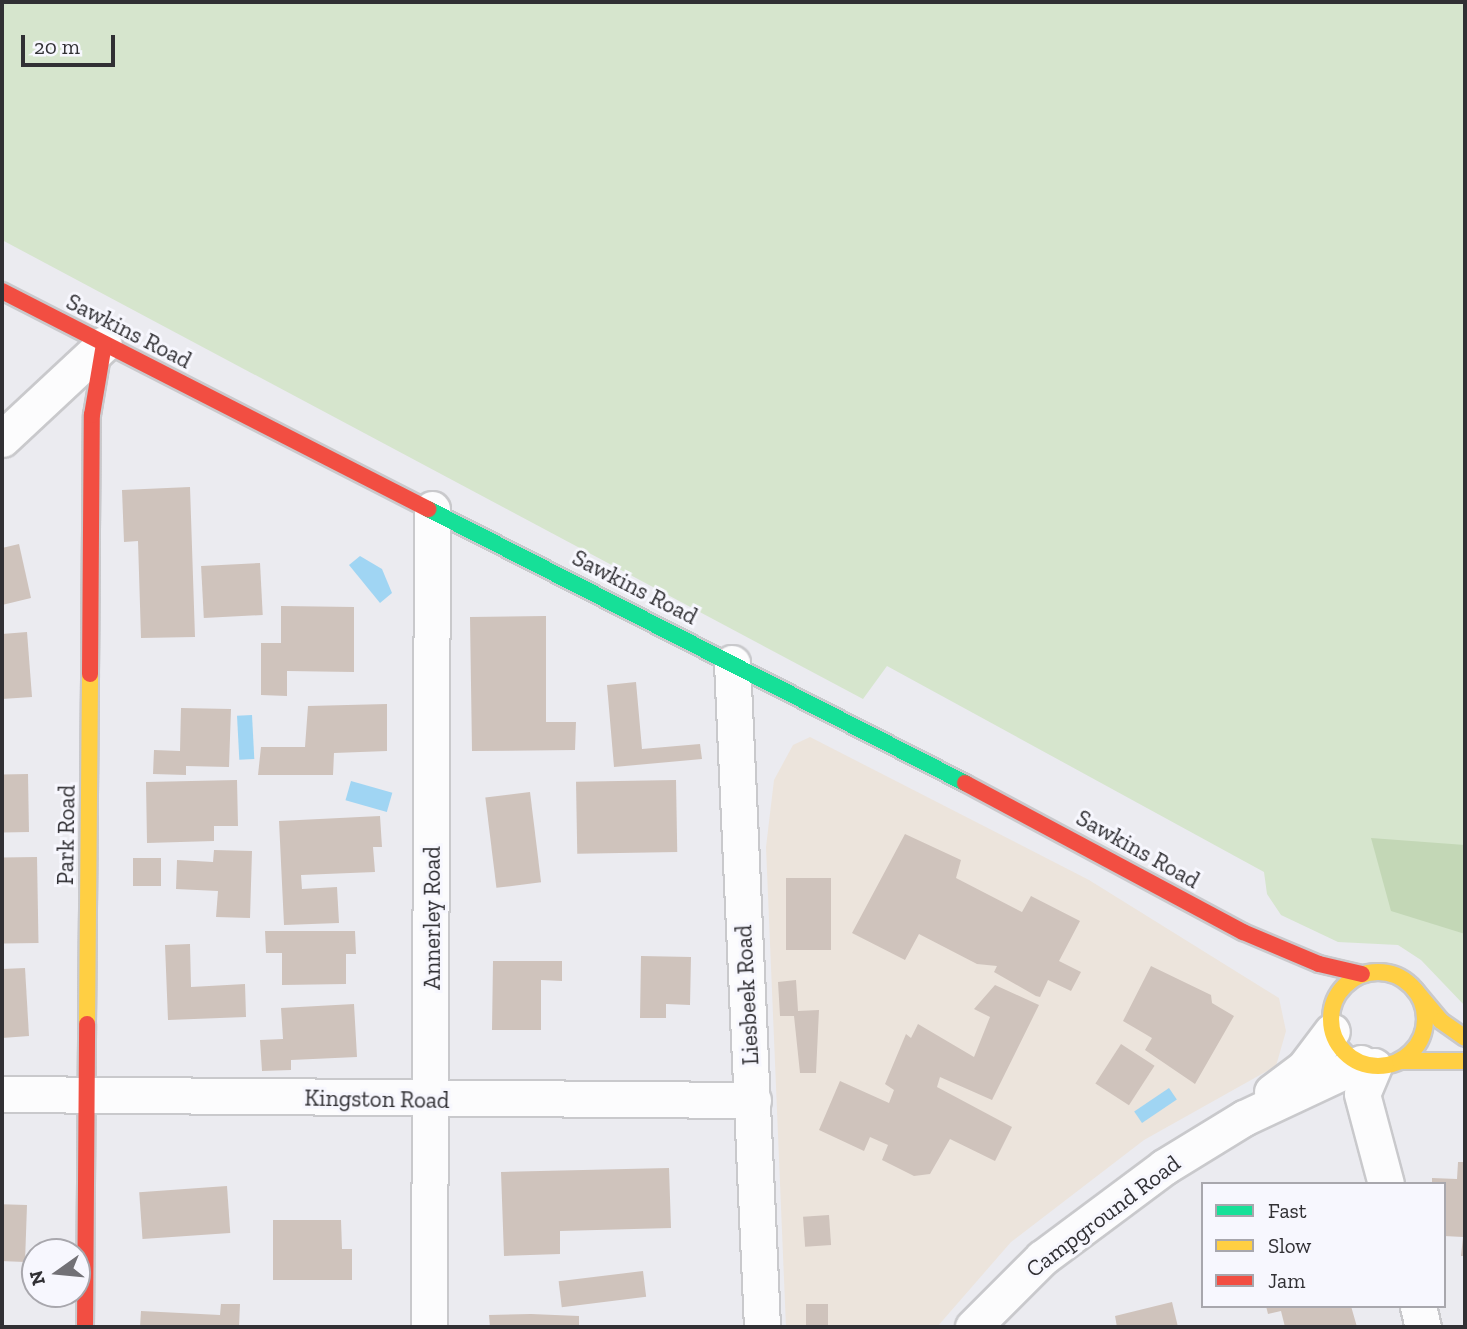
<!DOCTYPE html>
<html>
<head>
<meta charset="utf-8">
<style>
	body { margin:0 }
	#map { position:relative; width:1467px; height:1329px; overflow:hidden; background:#ebebf0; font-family:"Zilla Slab",serif }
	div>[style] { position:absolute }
	.medical>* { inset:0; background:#ece4dc }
	.green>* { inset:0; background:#d6e5cd }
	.forest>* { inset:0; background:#c3d7b6 }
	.water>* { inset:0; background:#a0d5f3; transform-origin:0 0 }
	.building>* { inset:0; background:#cfc3bc; transform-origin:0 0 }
	.roads { filter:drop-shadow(2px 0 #c9c9cc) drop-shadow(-2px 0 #c9c9cc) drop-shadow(0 2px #c9c9cc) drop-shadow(0 -2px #c9c9cc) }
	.street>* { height:35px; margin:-17.5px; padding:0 17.5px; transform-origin:17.5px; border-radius:17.5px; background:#fcfcfd }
	.fast>* { height:16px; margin:-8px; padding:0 8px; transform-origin:8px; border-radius:8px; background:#16e098 }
	.slow>* { height:16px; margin:-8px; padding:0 8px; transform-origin:8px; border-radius:8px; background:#ffcf43 }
	.slow>.ring { margin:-8px; padding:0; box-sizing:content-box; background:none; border:16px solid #ffcf43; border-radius:50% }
	.jam>* { height:16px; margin:-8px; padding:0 8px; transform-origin:8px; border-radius:8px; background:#f24e42 }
	span { translate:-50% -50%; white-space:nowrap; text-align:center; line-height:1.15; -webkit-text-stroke:6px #f7f7fe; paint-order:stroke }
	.street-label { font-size:23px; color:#313034 }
	.frame { position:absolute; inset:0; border:4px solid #313034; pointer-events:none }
	.legend { position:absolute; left:1201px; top:1182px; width:245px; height:126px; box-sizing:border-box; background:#f7f7fe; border:2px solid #a8a7ad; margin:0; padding:9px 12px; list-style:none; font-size:21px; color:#313034 }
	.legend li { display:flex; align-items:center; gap:14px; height:35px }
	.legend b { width:35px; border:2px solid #a8a7ad }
	.north { position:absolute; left:21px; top:1238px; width:70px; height:70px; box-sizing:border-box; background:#f7f7fe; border:2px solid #a8a7ad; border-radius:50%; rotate:255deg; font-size:19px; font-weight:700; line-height:28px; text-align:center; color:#313034 }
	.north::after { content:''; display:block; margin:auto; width:24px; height:32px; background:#727176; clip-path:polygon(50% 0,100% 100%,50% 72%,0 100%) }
	.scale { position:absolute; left:21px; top:35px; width:94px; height:32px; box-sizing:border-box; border:4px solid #313034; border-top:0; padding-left:9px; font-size:21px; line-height:24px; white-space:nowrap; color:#313034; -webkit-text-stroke:5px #f7f7fe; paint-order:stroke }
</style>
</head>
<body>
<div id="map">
	<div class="medical">
		<i style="clip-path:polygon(810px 737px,1089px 880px,1279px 998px,1286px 1031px,1276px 1066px,1144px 1140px,1011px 1242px,937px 1327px,786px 1327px,766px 847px,774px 780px,793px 745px)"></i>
	</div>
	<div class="green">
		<i style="clip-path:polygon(2px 2px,1465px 2px,1465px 1006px,1421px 960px,1398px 945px,1338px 942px,1281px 915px,1267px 894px,1264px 872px,887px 666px,863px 699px,2px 240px)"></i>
	</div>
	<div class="forest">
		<i style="clip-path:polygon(1371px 838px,1465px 845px,1465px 934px,1391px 911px)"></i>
	</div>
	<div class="water">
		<i style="clip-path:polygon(360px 556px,382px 569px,392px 593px,380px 603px,349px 565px)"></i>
		<i style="left:252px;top:715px;width:44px;height:15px;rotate:87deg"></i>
		<i style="left:351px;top:781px;width:43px;height:20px;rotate:16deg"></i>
		<i style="left:1169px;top:1088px;width:14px;height:42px;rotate:56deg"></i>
	</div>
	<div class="building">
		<i style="clip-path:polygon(190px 487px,195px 637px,141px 638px,138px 541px,124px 542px,122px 490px)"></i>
		<i style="clip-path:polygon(19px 544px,31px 598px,2px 605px,2px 548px)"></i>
		<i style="left:260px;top:563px;width:52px;height:59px;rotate:87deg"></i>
		<i style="clip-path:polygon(281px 606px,354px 607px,354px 672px,287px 671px,287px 696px,261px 695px,261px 643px,281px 643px)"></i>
		<i style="clip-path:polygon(546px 616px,546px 722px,576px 722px,575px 750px,472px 751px,470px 617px)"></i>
		<i style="clip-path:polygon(27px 632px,32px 697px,2px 699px,2px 634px)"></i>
		<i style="clip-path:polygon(636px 682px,642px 749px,700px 744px,702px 759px,614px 767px,607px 685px)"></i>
		<i style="clip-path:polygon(387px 704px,387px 751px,334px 753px,333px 775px,258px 775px,261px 747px,305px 747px,308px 706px)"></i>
		<i style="clip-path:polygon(181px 708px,231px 709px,229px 767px,186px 766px,186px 775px,153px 774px,154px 750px,180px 751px)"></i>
		<i style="left:28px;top:774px;width:58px;height:26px;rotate:89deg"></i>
		<i style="clip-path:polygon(237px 780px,238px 826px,214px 826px,214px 841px,147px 843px,146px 782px)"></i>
		<i style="left:676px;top:780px;width:72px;height:100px;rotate:89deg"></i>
		<i style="left:530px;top:792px;width:91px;height:45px;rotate:83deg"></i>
		<i style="clip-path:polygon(380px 816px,382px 847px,373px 847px,375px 872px,301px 875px,302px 889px,337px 887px,339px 923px,284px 925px,279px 821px)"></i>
		<i style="clip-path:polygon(905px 834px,961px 860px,956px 878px,1022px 912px,1031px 896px,1080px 921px,1059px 961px,1081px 972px,1071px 991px,1048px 980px,1040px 997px,1036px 996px,994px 972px,997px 966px,977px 964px,919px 934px,905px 960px,852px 933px)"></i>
		<i style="clip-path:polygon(214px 850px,252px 851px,250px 918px,216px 917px,218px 891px,176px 889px,177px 860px,213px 862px)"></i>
		<i style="left:37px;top:857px;width:86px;height:35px;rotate:89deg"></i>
		<i style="left:133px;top:858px;width:28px;height:28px"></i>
		<i style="left:786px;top:878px;width:45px;height:72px"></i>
		<i style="clip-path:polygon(265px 931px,355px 931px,356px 954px,346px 954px,346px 984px,282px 985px,282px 953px,266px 953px)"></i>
		<i style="clip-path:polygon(190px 944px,191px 987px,245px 984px,246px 1017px,168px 1020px,165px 945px)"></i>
		<i style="clip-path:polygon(641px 956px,691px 957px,690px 1005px,666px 1004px,666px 1018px,640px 1018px)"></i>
		<i style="clip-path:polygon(493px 961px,562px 961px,562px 981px,541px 980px,541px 1030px,492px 1030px)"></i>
		<i style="clip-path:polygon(1151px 966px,1211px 995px,1212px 1003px,1234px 1016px,1195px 1084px,1145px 1050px,1152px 1038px,1123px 1021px)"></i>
		<i style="clip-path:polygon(25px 968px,29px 1036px,2px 1038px,2px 969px)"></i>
		<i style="clip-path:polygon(796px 980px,798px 1011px,819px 1010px,816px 1073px,800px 1073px,794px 1016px,780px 1016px,778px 982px)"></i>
		<i style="clip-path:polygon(995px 985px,1039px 1005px,992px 1100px,940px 1077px,937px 1087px,1012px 1127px,995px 1161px,950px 1139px,930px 1174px,914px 1176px,882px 1160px,888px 1145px,870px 1137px,864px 1151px,819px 1130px,840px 1081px,889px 1103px,894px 1090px,885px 1084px,906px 1034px,911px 1038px,918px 1024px,974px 1057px,990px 1017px,974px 1009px)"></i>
		<i style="clip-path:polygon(354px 1004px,357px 1057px,291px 1060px,291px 1070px,262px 1071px,260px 1040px,283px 1039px,281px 1008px)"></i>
		<i style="left:1121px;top:1044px;width:40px;height:47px;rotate:33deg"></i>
		<i style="clip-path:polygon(1458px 1162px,1465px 1162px,1465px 1256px,1461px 1256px,1463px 1237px,1444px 1236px,1444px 1184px,1432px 1184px,1432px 1178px,1457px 1179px)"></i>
		<i style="clip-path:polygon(669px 1168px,671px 1228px,560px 1231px,560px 1254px,504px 1256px,501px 1172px)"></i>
		<i style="left:227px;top:1186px;width:47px;height:88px;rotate:86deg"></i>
		<i style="left:27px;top:1205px;width:57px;height:25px;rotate:92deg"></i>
		<i style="left:829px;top:1215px;width:30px;height:26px;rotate:86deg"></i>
		<i style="clip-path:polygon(273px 1220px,341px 1220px,342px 1249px,352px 1249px,352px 1280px,273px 1280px)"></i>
		<i style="left:643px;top:1271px;width:26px;height:85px;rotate:83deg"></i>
		<i style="clip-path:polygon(1172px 1302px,1178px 1327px,1117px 1327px,1115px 1316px)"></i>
		<i style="clip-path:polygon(221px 1304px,240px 1304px,239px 1327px,140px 1327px,141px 1311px,220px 1315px)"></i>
		<i style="left:806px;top:1304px;width:22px;height:23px"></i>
		<i style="clip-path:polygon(1266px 1306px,1351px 1306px,1357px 1327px,1285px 1327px,1281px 1311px,1268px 1314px)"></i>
		<i style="clip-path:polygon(531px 1314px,579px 1316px,579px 1327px,490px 1327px,489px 1315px)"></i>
	</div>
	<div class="roads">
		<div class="street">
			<i style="left:2px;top:439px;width:139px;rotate:-43deg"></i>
			<i style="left:732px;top:663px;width:665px;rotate:87.41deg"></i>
			<i style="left:1374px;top:1066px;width:30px;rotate:113deg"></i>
			<i style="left:1362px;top:1094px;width:93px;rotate:75.1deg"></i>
			<i style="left:1272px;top:1092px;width:40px;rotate:-37deg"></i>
			<i style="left:1304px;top:1068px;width:46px;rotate:-52.9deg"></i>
			<i style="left:2px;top:1094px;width:751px;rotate:0.46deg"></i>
			<i style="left:1418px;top:1306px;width:22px;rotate:77deg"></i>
			<i style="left:429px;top:1327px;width:818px;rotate:-89.79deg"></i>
			<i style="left:973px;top:1327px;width:98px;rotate:-45deg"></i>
			<i style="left:1042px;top:1258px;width:152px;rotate:-36.7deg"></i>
			<i style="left:1164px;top:1167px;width:94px;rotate:-31.5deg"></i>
			<i style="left:1244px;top:1118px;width:129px;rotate:-25.2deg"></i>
		</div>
		<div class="fast">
			<i style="left:428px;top:509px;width:603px;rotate:27.03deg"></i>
		</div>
		<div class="slow">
			<i class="ring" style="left:1331px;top:972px;width:78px;height:78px"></i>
			<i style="left:1415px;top:990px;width:40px;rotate:50deg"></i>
			<i style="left:1441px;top:1021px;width:29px;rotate:35deg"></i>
			<i style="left:87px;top:1024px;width:350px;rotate:-89.5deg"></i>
			<i style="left:1400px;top:1061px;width:65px"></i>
		</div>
		<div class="jam">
			<i style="left:2px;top:291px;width:479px;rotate:27.1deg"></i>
			<i style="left:90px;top:674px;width:259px;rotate:-89.6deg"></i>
			<i style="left:92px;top:415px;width:72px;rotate:-80.4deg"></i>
			<i style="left:965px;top:783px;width:315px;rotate:28.2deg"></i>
			<i style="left:1243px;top:932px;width:82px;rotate:22.8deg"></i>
			<i style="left:1319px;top:964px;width:44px;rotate:13.1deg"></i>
			<i style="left:85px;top:1327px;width:303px;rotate:-89.6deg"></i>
		</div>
	</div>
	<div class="street-label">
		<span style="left:129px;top:331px;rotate:27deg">Sawkins Road</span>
		<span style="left:635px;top:587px;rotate:27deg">Sawkins Road</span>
		<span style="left:66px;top:835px;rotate:-89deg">Park Road</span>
		<span style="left:1138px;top:849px;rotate:29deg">Sawkins Road</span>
		<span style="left:432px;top:918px;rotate:-90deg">Annerley Road</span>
		<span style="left:747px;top:995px;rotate:-93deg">Liesbeek Road</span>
		<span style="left:377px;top:1099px;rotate:1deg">Kingston Road</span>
		<span style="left:1103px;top:1216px;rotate:-37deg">Campground Road</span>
	</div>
	<div class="frame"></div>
	<ul class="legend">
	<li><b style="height:9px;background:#16e098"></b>Fast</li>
	<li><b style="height:9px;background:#ffcf43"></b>Slow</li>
	<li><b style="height:9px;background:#f24e42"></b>Jam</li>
	</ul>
	<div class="north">N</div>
	<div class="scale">20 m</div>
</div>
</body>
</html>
